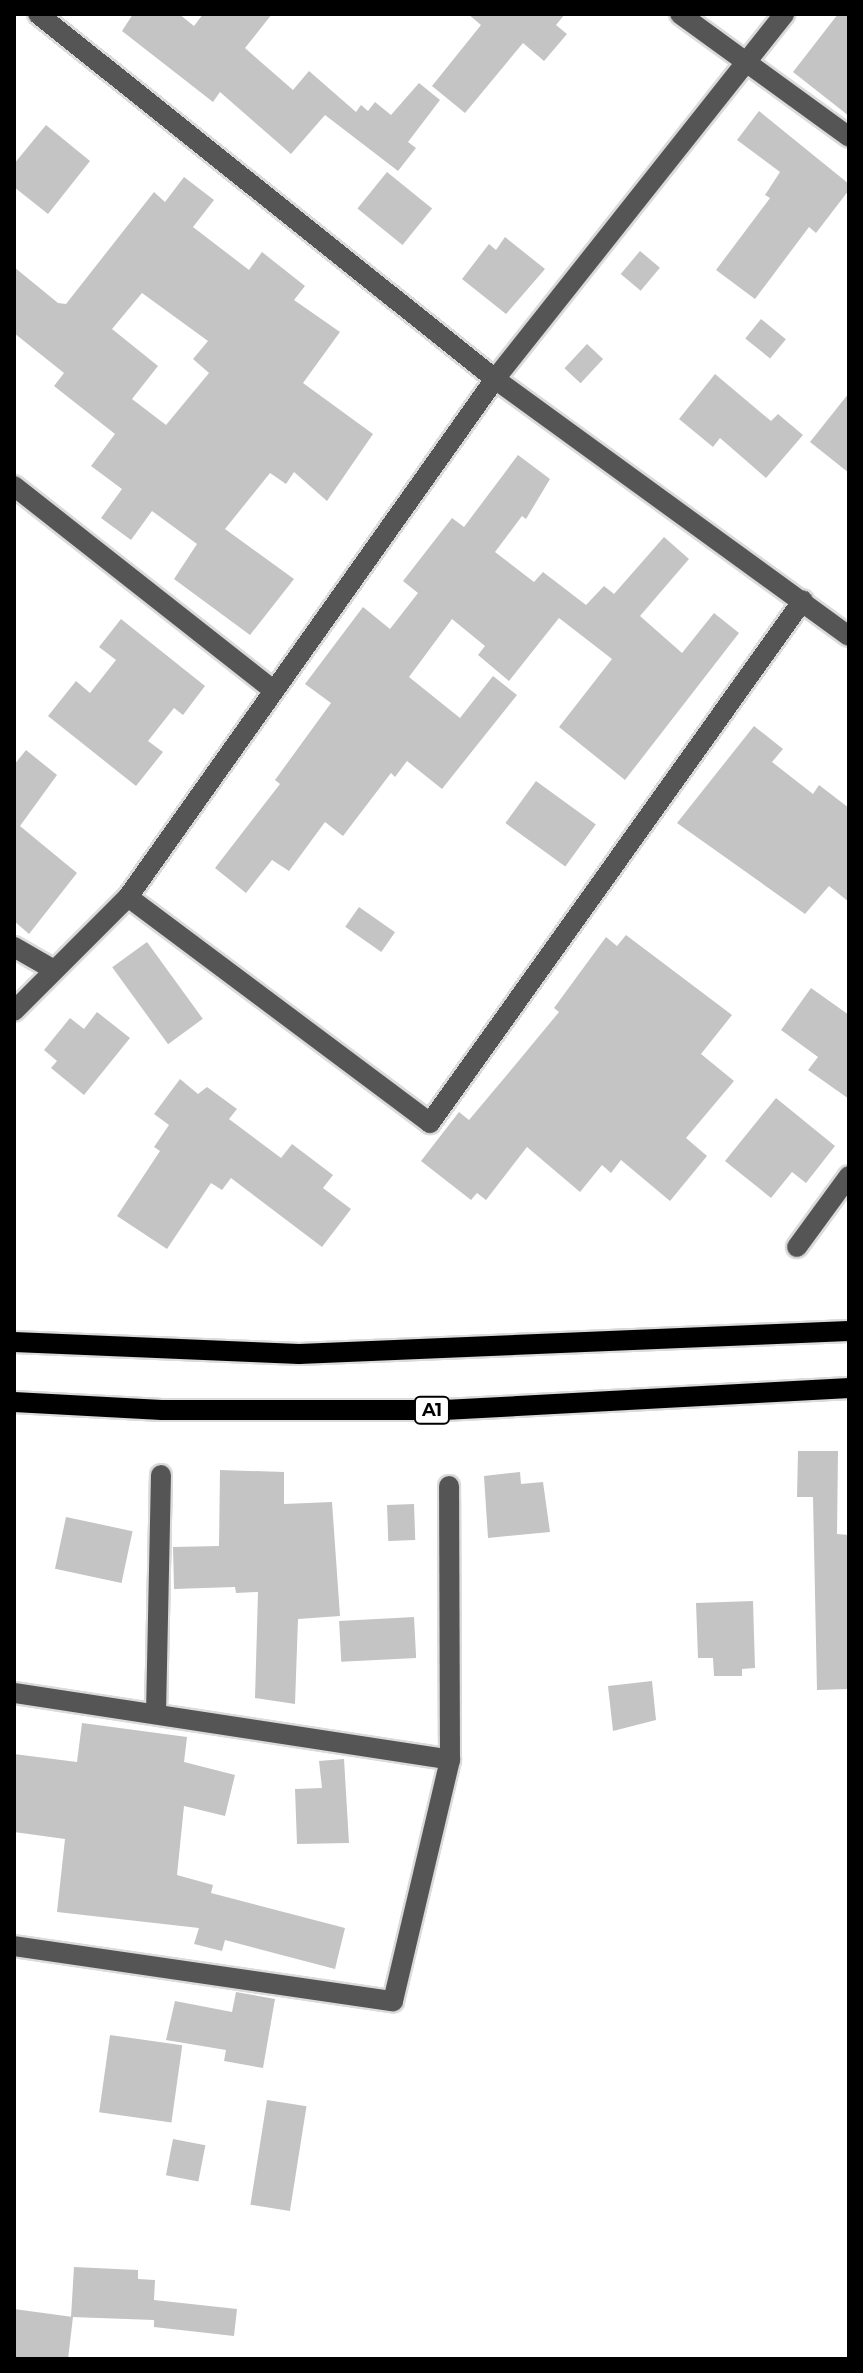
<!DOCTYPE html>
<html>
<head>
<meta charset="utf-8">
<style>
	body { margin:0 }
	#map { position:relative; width:863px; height:2373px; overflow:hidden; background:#fff; font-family:Montserrat,sans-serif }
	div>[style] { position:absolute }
	.building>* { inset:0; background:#c4c4c4; transform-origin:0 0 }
	.roads { filter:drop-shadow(2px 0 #dbdbdb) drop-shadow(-2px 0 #dbdbdb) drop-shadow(0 2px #dbdbdb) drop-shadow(0 -2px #dbdbdb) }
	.minor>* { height:20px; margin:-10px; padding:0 10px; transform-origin:10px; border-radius:10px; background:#555 }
	.major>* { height:20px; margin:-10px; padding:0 10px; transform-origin:10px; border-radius:10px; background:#000 }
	span { translate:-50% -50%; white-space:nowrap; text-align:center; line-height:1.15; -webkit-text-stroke:6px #fff; paint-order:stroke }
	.shield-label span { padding:2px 6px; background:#fff; border:2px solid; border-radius:6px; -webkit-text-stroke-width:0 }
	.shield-label { font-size:18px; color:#000; font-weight:700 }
	.frame { position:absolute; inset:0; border:16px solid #000; pointer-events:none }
</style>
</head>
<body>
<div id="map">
	<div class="building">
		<i style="clip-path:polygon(133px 14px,179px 14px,194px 26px,203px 14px,272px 14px,245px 48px,293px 90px,309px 71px,356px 112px,361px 105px,368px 111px,375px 102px,391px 115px,419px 83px,440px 100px,408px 142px,416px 148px,398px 171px,325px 115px,291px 154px,220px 92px,213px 102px,122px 31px)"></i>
		<i style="clip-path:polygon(468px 14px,565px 14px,556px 25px,567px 34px,544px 61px,523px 43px,465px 113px,432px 86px,481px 25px)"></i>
		<i style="clip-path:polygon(838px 14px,849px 14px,849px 116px,793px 72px)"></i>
		<i style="clip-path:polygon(759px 111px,849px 184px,849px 190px,816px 233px,809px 227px,755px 299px,716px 270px,770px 198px,765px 195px,780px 172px,737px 140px)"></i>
		<i style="clip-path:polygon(46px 125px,90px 161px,48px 214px,14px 187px,14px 164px)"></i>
		<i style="left:387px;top:172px;width:58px;height:47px;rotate:39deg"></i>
		<i style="clip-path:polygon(evenodd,184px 177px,214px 200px,193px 227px,249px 270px,262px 252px,305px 286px,294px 300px,340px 332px,303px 383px,373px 434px,327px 501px,294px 472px,286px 484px,270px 473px,225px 529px,294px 579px,250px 635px,174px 579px,197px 544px,152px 511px,131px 540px,101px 518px,122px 489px,91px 466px,115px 434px,54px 386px,64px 373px,14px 333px,14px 267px,58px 303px,66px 304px,154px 192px,165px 202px,184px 177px,142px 293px,208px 341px,193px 359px,209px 373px,166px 425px,132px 399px,158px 366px,112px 329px,142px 293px)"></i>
		<i style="clip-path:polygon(505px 237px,545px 269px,506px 314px,462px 279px,489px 244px,496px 250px)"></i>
		<i style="left:640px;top:251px;width:26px;height:30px;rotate:40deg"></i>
		<i style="left:761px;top:319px;width:32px;height:25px;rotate:39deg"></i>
		<i style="left:587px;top:344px;width:22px;height:33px;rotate:43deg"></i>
		<i style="clip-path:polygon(715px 374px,771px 421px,778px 414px,803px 435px,766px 478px,720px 438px,713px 447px,679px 419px)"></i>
		<i style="clip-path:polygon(849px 393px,849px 473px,810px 442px)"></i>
		<i style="clip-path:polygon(518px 455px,550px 479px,526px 519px,522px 516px,495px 552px,534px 582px,543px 572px,586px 605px,604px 586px,614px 594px,664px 537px,689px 559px,640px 616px,682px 653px,714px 613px,739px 633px,625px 780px,559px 727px,612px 659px,559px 618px,509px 681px,478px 655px,485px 646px,452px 619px,409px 677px,460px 718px,493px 676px,517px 695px,442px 789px,407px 761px,395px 777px,391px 773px,343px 836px,325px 822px,289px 871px,272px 860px,246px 893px,215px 868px,280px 784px,275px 780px,331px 703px,305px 684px,363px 607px,390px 629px,418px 593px,403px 581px,452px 518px,464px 527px)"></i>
		<i style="clip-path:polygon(121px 619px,205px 686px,183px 715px,174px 708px,148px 741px,163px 752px,136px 786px,48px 716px,76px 681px,90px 693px,116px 660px,99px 647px)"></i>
		<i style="clip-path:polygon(754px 726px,783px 749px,772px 762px,813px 794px,819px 785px,849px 808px,849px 902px,829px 886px,805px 914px,677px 823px)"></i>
		<i style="clip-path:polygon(26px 750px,57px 775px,20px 826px,77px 873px,29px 934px,14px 921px,14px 765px)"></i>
		<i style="left:536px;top:781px;width:74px;height:52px;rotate:36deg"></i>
		<i style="left:359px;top:907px;width:44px;height:24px;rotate:35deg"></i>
		<i style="clip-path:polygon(626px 935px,732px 1015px,701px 1054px,734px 1081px,686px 1138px,707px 1156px,670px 1201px,621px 1160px,611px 1173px,602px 1165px,580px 1192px,527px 1147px,486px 1200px,477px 1193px,471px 1200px,421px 1161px,459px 1112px,469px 1120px,516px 1064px,559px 1012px,554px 1008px,606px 937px,617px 946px)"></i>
		<i style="left:147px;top:942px;width:95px;height:43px;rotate:54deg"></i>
		<i style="clip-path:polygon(811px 988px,849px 1015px,849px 1099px,808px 1070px,818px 1057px,781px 1030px)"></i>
		<i style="clip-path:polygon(97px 1012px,130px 1038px,84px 1095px,51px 1068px,57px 1061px,44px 1050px,70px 1018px,84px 1029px)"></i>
		<i style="clip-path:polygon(180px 1079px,198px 1094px,207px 1087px,237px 1109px,229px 1119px,281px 1158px,292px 1144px,333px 1175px,323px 1188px,351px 1209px,322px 1247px,231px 1178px,222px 1190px,211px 1183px,167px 1249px,117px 1216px,160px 1151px,154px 1147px,169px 1125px,154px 1114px)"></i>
		<i style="clip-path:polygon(776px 1098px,835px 1146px,806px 1183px,792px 1172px,771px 1198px,725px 1161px)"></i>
		<i style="clip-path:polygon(798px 1451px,838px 1451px,837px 1534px,849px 1535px,849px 1689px,817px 1690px,813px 1497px,797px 1497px)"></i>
		<i style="clip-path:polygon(220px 1470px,284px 1472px,284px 1504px,332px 1502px,340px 1616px,298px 1619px,295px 1704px,255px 1698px,258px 1592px,236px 1593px,235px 1587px,174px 1589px,173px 1547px,219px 1546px)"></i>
		<i style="clip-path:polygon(520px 1472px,521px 1484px,543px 1482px,550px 1532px,488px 1538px,484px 1476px)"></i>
		<i style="left:414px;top:1504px;width:36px;height:27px;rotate:88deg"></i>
		<i style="left:66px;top:1517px;width:68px;height:53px;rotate:12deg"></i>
		<i style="clip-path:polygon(753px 1601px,755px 1668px,742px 1669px,742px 1676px,714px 1676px,713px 1658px,698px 1658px,696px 1603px)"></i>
		<i style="left:414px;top:1617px;width:41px;height:75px;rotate:87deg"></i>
		<i style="clip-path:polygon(652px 1681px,656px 1720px,613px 1731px,608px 1686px)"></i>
		<i style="clip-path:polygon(82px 1723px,187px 1737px,184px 1762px,235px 1775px,225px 1816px,184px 1806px,177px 1875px,213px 1885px,211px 1893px,345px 1928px,335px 1969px,225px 1940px,222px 1951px,194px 1944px,199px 1928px,57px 1912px,65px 1839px,14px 1832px,14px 1754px,77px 1762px)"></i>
		<i style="clip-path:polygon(344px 1759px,349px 1843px,297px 1844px,295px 1789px,322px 1788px,319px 1761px)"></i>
		<i style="clip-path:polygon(236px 1992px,275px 1999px,263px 2068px,224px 2061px,226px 2050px,166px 2040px,175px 2001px,232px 2012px)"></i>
		<i style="left:110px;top:2035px;width:73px;height:78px;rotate:8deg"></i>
		<i style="left:267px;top:2100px;width:40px;height:106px;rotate:9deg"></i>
		<i style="left:173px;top:2139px;width:33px;height:37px;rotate:11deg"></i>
		<i style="clip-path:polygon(74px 2267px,138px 2270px,138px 2279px,155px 2280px,154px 2300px,237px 2309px,234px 2336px,154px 2327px,154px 2320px,71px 2317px)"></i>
		<i style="clip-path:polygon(14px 2309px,73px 2317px,68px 2359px,14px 2359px)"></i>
	</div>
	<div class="roads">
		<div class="minor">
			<i style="left:38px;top:14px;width:585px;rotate:38.61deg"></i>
			<i style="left:495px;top:379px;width:437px;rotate:36deg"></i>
			<i style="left:680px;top:14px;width:209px;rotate:36deg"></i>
			<i style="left:14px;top:486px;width:328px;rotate:38.2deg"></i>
			<i style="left:128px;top:897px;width:377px;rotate:36.8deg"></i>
			<i style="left:430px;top:1123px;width:642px;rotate:-54.5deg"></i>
			<i style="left:14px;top:947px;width:46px;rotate:29.9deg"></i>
			<i style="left:14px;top:1011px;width:161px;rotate:-45deg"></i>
			<i style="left:128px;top:897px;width:635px;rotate:-54.68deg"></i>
			<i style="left:495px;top:379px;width:466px;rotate:-51.6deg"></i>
			<i style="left:797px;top:1247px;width:88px;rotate:-53.8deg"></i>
			<i style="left:14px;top:1693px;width:441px;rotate:8.7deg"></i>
			<i style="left:156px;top:1713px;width:238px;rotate:-88.8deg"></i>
			<i style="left:14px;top:1946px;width:383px;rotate:8.3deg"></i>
			<i style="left:393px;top:2001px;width:248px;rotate:-76.7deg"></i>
			<i style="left:450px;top:1760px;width:274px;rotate:-90.2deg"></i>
		</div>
		<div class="major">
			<i style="left:14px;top:1342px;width:285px;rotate:2.4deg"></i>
			<i style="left:299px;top:1354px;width:550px;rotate:-2.39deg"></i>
			<i style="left:14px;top:1402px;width:148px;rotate:3.1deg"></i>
			<i style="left:162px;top:1410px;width:282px"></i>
			<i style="left:444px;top:1410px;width:406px;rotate:-3.1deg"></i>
		</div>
	</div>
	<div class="shield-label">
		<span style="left:432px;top:1410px">A1</span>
	</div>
	<div class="frame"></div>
</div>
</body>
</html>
